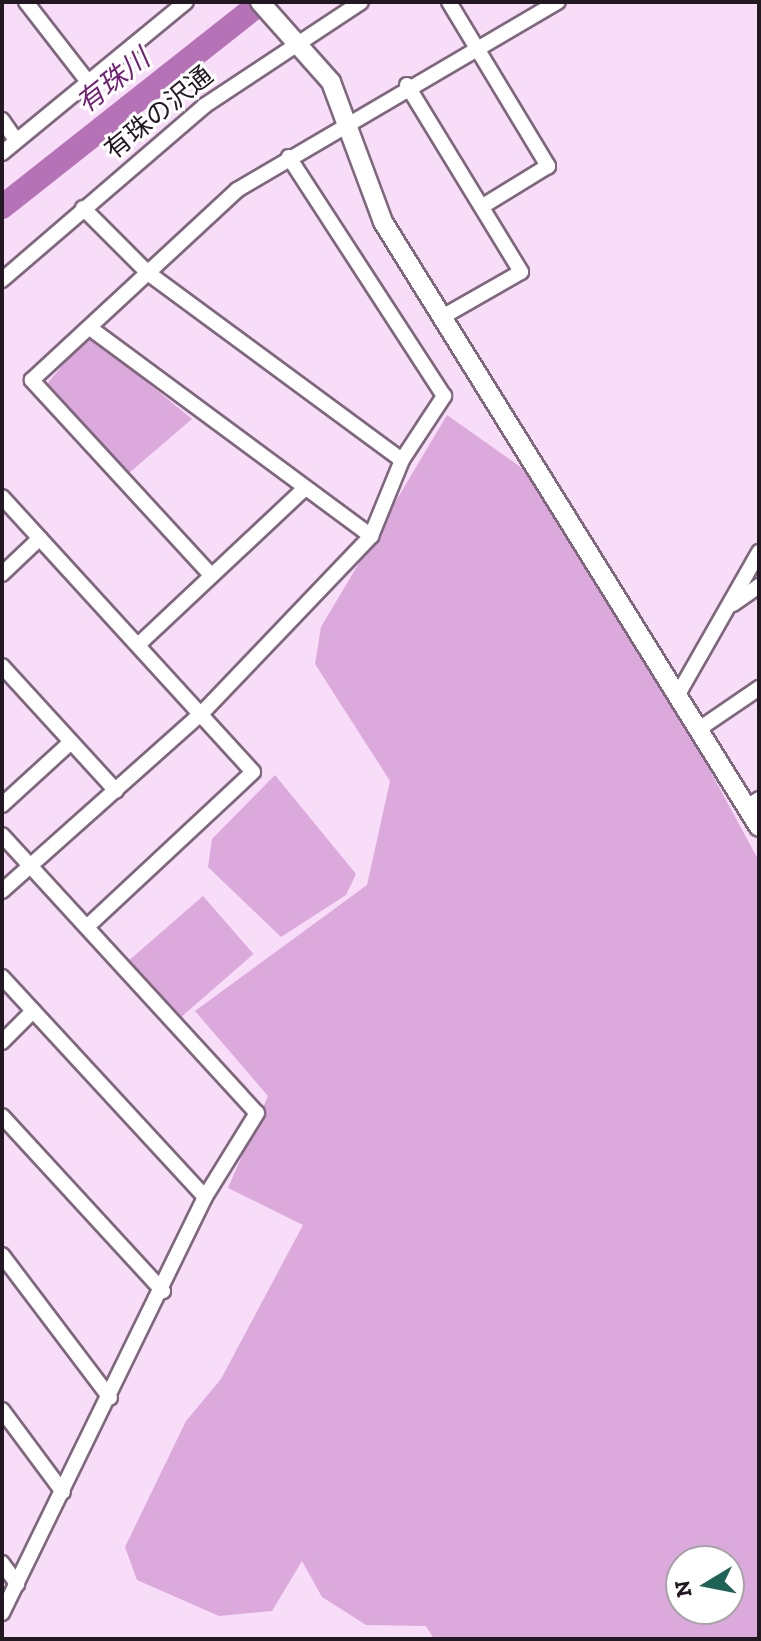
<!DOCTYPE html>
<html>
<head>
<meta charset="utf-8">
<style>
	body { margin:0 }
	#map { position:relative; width:761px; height:1641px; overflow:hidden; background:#f8ddf8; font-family:"Zilla Slab","Noto Sans JP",serif }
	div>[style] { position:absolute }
	.green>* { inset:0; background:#dca9dc; transform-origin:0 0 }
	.river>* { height:24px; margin:-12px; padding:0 12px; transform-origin:12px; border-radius:12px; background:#b672b7 }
	.roads { filter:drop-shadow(2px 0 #7f677e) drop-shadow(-2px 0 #7f677e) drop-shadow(0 2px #7f677e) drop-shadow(0 -2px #7f677e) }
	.minor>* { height:14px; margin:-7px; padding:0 7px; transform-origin:7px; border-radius:7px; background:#fff }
	.tertiary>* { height:18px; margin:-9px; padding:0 9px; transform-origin:9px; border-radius:9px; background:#fff }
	span { translate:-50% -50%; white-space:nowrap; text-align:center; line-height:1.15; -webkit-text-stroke:6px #fff; paint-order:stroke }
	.street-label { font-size:26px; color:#221822 }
	.water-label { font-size:28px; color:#721f75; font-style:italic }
	.frame { position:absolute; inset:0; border:4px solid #221822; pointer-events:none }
	.north { position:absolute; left:665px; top:1545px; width:80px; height:80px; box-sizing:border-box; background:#fff; border:2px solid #a7a3a7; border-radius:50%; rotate:260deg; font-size:22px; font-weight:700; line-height:32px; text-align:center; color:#221822 }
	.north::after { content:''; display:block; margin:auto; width:28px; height:36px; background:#1e6355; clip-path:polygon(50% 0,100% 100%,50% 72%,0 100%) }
</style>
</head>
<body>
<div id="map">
	<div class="green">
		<i style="clip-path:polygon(84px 339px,94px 339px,192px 419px,129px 473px,46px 385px)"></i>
		<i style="clip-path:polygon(evenodd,447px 415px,525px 470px,688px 730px,759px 861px,759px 1639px,434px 1639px,426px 1626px,366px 1625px,322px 1597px,302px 1561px,272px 1611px,219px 1616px,137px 1580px,125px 1547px,186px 1421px,221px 1379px,303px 1225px,228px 1188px,268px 1096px,195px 1011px,367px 885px,390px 781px,315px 664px,321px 627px,447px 415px,681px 1561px,729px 1561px,729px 1609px,681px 1609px,681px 1561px)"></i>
		<i style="clip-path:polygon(275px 775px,356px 874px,346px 895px,281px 937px,208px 867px,212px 839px)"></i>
		<i style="left:203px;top:896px;width:77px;height:99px;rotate:49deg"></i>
	</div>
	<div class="river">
		<i style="left:2px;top:207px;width:331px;rotate:-38.3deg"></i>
	</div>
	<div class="roads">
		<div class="minor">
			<i style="left:26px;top:2px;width:101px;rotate:52.2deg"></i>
			<i style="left:449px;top:2px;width:192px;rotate:58.9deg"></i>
			<i style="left:548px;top:166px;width:76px;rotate:148.4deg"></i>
			<i style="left:407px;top:85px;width:219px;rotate:58.6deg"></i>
			<i style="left:521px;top:272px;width:91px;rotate:150.3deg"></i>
			<i style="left:2px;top:120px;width:24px;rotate:55deg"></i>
			<i style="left:2px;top:153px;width:238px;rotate:-39.4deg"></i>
			<i style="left:83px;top:208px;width:92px;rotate:45deg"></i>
			<i style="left:148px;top:273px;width:315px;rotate:36.4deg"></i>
			<i style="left:2px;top:280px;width:267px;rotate:-40.7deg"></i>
			<i style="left:204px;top:106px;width:188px;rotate:-33.5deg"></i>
			<i style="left:90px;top:328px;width:350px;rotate:36.5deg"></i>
			<i style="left:2px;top:497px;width:372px;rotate:47.6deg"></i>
			<i style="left:253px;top:772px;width:226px;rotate:137deg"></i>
			<i style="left:2px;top:574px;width:52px;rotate:-43.5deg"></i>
			<i style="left:211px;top:575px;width:265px;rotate:-132.6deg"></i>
			<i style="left:32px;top:380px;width:280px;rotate:-42.8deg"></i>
			<i style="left:237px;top:190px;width:372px;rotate:-30.4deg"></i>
			<i style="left:733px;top:604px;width:32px;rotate:-35deg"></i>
			<i style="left:138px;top:645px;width:228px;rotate:-43.2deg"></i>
			<i style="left:2px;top:666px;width:169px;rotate:47.6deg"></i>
			<i style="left:677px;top:696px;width:166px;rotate:-60.3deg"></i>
			<i style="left:699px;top:729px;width:73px;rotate:-34.3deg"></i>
			<i style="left:2px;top:805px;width:93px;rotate:-42.4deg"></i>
			<i style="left:748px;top:806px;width:13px;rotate:-32deg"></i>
			<i style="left:2px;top:835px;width:377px;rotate:47.5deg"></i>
			<i style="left:257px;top:1113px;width:99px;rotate:121.8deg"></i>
			<i style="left:205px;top:1197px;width:463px;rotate:116deg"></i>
			<i style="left:2px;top:891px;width:266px;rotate:-41.7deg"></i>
			<i style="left:201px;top:714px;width:246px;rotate:-46.3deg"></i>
			<i style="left:371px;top:536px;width:82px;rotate:-67.8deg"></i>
			<i style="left:402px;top:460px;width:77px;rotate:-56.7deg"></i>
			<i style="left:444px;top:396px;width:285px;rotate:-123deg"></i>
			<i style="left:2px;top:977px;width:299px;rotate:47.3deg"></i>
			<i style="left:2px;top:1042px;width:44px;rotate:-45deg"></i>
			<i style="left:2px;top:1116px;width:238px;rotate:47.4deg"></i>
			<i style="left:2px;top:1255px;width:179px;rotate:52.9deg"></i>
			<i style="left:2px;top:1410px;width:102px;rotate:53.4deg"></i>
			<i style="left:2px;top:1563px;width:26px;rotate:54deg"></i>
		</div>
		<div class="tertiary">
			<i style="left:260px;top:2px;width:107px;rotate:48.4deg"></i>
			<i style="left:331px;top:82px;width:149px;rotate:69.6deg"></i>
			<i style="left:383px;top:222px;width:712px;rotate:58.14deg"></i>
		</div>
	</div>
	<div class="street-label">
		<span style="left:159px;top:113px;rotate:-39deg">有珠の沢通</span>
	</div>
	<div class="water-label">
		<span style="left:113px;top:81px;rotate:-38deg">有珠川</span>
	</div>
	<div class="frame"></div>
	<div class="north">N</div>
</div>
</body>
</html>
